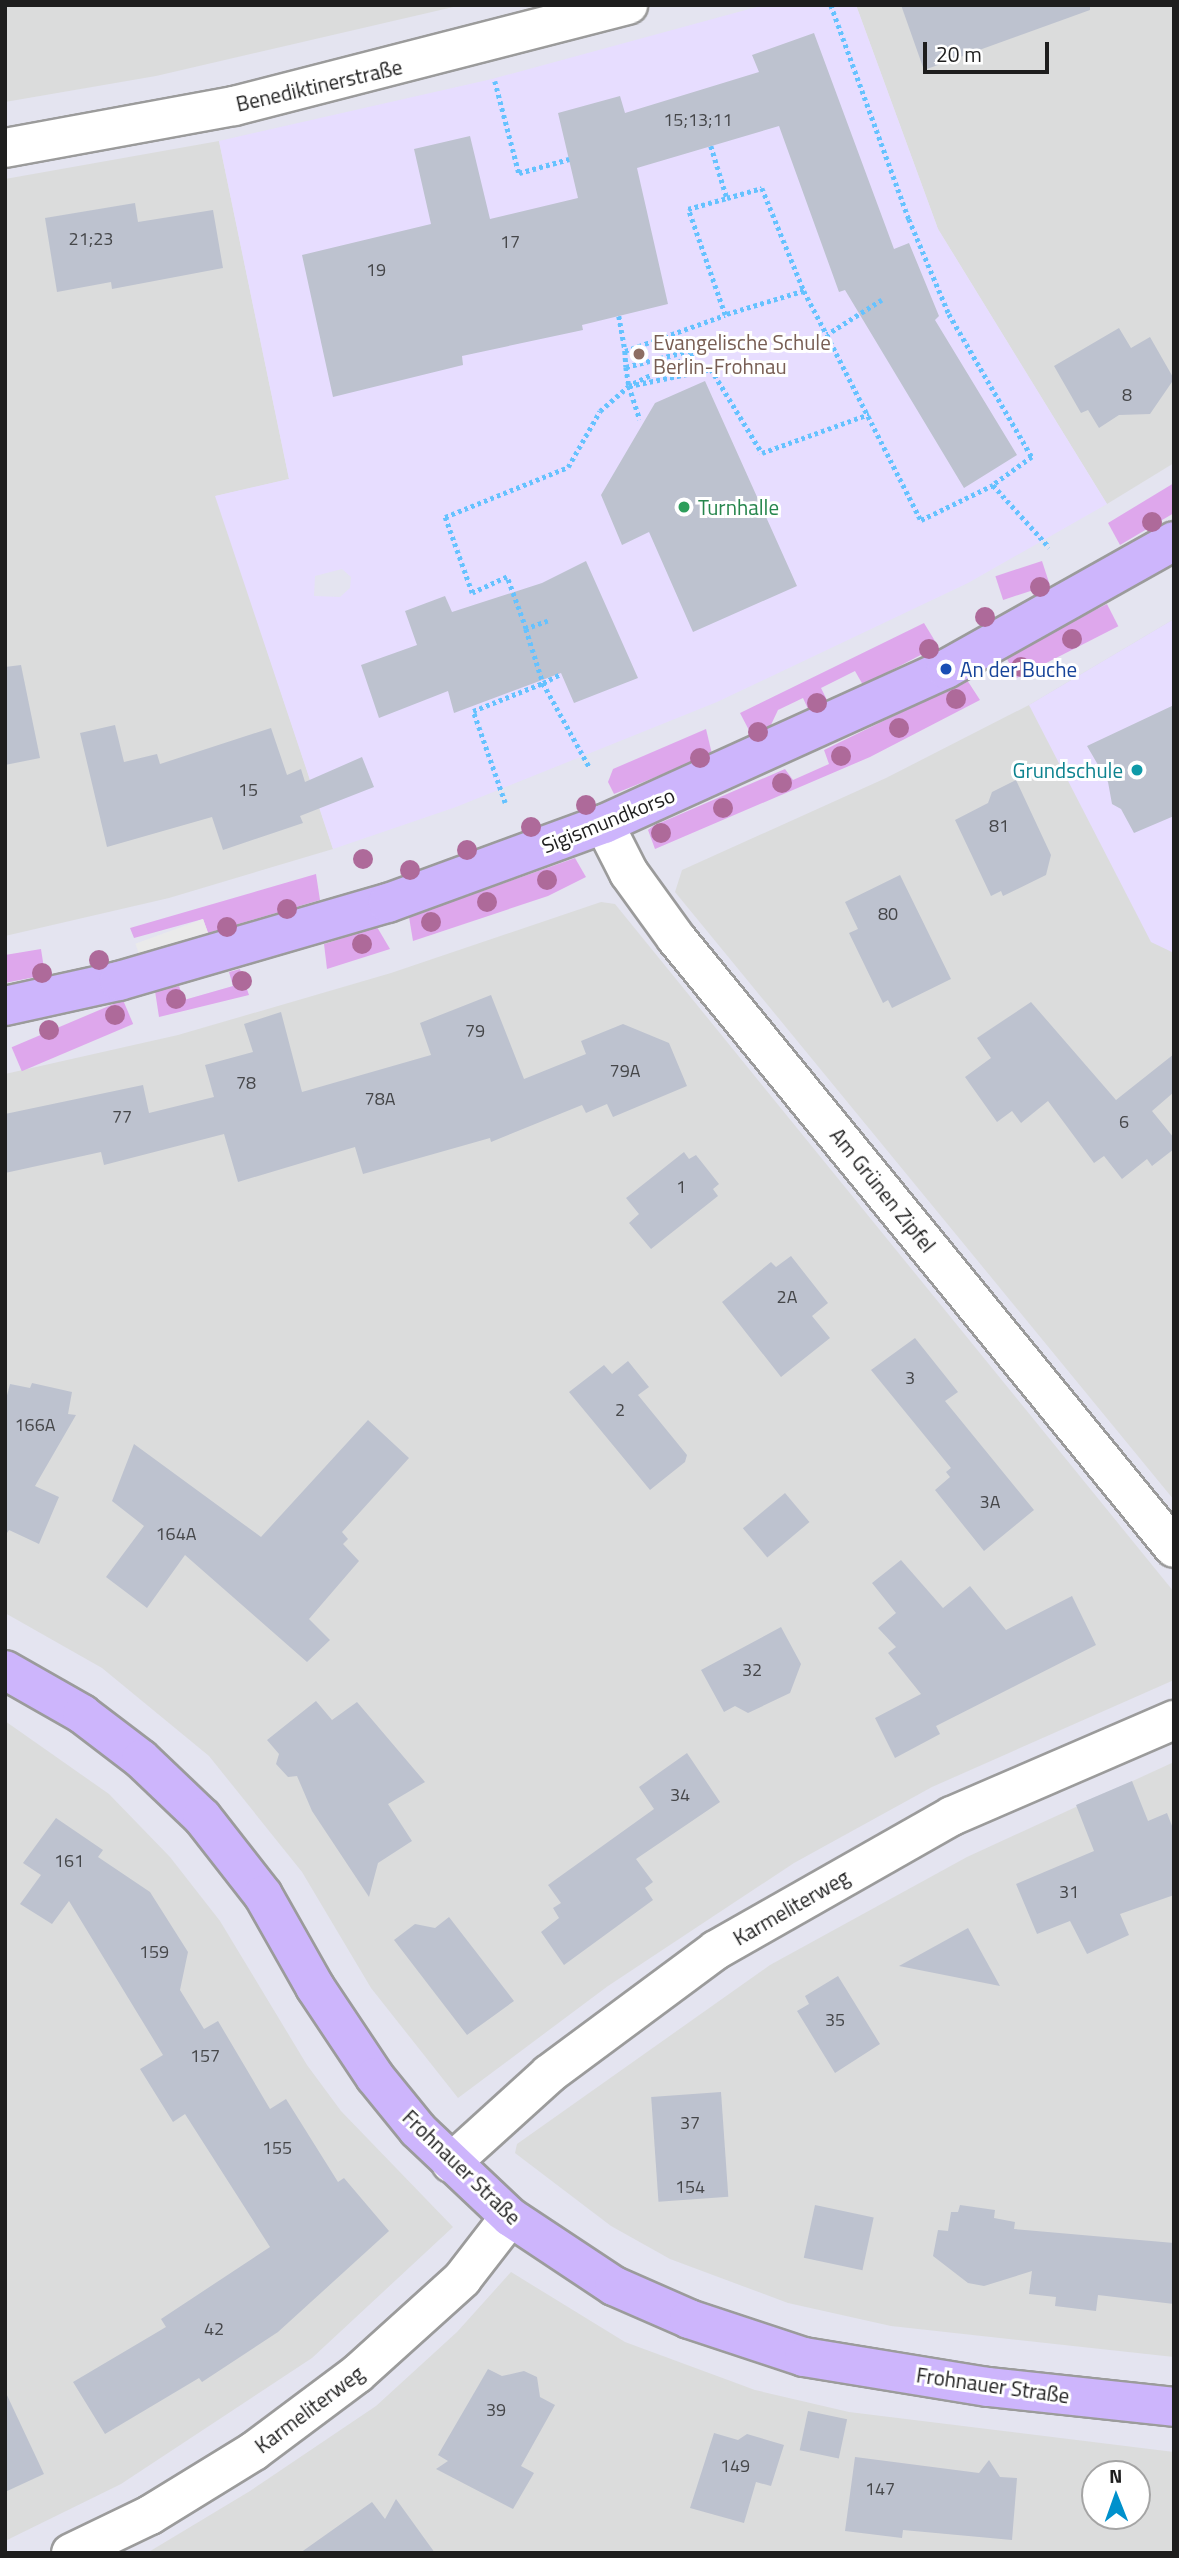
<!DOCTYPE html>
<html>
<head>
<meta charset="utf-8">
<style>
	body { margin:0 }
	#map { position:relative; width:1179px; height:2558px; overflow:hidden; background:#e4e4f0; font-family:"Titillium Web",sans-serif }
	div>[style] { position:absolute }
	.residential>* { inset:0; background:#dbdcdc }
	.education>* { inset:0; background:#e7ddff }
	.grass>* { inset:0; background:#dea7ec; transform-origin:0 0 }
	.parking>* { inset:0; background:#eaeaea; transform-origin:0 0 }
	.building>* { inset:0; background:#bdc2cf; transform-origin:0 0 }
	.path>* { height:4.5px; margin-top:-2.25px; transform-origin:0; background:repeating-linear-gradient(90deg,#65c2ff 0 3.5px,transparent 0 7px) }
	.roads { filter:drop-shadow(2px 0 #9b9b9b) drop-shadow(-2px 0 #9b9b9b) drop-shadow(0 2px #9b9b9b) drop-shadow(0 -2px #9b9b9b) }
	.street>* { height:38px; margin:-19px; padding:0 19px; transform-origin:19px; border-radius:19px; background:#fff }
	.secondary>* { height:38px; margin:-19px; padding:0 19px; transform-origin:19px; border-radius:19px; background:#cdb5fc }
	.trees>* { width:20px; height:20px; margin:-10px; border-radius:50%; background:#ae6a9a }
	.dots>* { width:19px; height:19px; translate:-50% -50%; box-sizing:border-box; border:4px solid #fff; border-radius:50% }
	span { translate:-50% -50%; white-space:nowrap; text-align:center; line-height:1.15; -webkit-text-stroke:6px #fff; paint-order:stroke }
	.number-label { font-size:18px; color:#46474a }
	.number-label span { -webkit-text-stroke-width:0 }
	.street-label { font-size:21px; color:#1e1e1e }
	.education-label { font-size:21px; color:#785e54 }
	.left { translate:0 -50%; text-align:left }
	.leisure-label { font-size:21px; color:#27864d }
	.transit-label { font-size:21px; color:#164399 }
	.culture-label { font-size:21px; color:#0d838f }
	.right { translate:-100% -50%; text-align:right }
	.frame { position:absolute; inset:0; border:7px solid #1e1e1e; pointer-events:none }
	.north { position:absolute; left:1081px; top:2460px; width:70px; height:70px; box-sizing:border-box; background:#fff; border:2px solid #a5a5a5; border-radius:50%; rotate:359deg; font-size:19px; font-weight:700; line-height:28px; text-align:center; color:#1e1e1e }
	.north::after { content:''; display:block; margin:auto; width:24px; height:32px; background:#0091cc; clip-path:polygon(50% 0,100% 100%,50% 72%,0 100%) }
	.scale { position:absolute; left:923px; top:42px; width:126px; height:32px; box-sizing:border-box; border:4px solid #1e1e1e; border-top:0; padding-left:9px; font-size:21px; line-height:24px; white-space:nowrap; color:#1e1e1e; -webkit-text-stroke:5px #fff; paint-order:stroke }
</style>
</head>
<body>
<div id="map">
	<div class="residential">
		<i style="clip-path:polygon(5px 5px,462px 5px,156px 76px,5px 102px)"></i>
		<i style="clip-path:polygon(856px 5px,1174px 5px,1174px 463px,1107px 504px,938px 229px)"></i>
		<i style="clip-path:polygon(219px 141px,289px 479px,216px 496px,333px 849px,169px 898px,5px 936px,5px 179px)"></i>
		<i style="clip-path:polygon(1174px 619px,1174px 1500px,675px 892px,682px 870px,886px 778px,1029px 705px)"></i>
		<i style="clip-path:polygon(601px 902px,615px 904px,1174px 1592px,1174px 1680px,932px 1787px,794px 1863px,608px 1986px,458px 2098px,371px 1988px,302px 1872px,209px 1756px,102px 1668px,5px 1613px,5px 1074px,178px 1035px,391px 973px)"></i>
		<i style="clip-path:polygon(5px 1721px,109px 1794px,170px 1857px,220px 1921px,307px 2065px,341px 2111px,453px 2227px,312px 2358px,121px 2484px,5px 2541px)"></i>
		<i style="clip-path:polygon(1174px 1762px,1174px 2357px,891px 2326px,788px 2303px,670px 2259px,611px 2226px,515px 2153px,517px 2144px,770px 1965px,967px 1857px)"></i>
		<i style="clip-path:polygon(evenodd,511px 2272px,625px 2342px,755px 2390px,849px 2412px,1174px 2452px,1174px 2553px,147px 2553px,250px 2491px,376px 2406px,457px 2332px,511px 2272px,1095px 2474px,1137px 2474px,1137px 2516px,1095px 2516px,1095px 2474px)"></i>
	</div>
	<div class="education">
		<i style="clip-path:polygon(evenodd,764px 5px,856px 5px,938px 229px,1107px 504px,968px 583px,717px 702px,456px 807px,333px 849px,215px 496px,289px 479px,219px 141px,492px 79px,764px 5px,342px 569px,351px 577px,350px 588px,340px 597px,314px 596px,315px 576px,342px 569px)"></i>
		<i style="clip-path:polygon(1174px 619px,1174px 953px,1151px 942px,1029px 705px)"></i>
	</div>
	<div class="grass">
		<i style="clip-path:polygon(1174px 483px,1174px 513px,1120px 545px,1108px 523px)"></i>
		<i style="left:1042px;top:561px;width:25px;height:49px;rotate:72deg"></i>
		<i style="left:1107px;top:604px;width:25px;height:114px;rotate:63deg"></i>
		<i style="clip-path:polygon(924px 623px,938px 646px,863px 685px,855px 671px,821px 688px,828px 702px,809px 711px,803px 698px,778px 710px,770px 727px,752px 736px,740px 713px)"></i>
		<i style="clip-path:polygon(967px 680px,980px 700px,870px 757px,655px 849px,648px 830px,653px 826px,785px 769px,793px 780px,829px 764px,824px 750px)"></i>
		<i style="clip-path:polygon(706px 729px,712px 754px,614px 794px,608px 782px,613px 769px)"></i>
		<i style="clip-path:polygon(575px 858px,586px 877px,548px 896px,413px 941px,409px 917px)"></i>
		<i style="clip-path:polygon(316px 874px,320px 900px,208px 933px,203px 919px,134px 938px,130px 928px)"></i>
		<i style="clip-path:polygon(377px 927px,390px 949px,327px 969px,324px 944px)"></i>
		<i style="clip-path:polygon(41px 949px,45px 975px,5px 983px,5px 955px)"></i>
		<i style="clip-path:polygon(240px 969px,249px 995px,159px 1017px,155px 991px,179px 986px,184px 1000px,233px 986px,229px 972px)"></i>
		<i style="left:123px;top:1000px;width:26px;height:121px;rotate:67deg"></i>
	</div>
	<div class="parking">
		<i style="left:203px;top:919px;width:15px;height:72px;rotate:70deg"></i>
	</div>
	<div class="building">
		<i style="clip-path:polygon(901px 5px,1090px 5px,1090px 10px,924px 70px)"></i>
		<i style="clip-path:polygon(814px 33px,894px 249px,909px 243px,939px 316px,935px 320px,1017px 455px,964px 488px,845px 290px,839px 292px,779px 126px,637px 168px,668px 304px,582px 325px,583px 330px,462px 356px,463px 365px,333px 397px,302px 255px,431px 224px,414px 149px,470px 136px,490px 219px,578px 198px,558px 113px,620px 96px,625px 113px,759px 72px,752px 55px)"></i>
		<i style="clip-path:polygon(135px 203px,138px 222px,213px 210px,223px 268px,112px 289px,111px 282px,57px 292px,45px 218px)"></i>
		<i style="clip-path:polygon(1119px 328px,1131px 348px,1150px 337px,1174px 379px,1150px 414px,1119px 415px,1099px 428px,1088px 410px,1081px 413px,1054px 366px)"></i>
		<i style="clip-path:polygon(705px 381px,797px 586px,693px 632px,649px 532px,622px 545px,601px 495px,655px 403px)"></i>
		<i style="clip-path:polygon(586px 561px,638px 678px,574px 703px,561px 673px,454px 713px,448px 691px,379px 718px,361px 665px,417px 645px,405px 611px,445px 596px,452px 612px,542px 583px)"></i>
		<i style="clip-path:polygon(21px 665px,40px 758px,5px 765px,5px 667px)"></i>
		<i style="clip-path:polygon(1174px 705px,1174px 816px,1134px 833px,1121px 809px,1112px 804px,1108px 782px,1087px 746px)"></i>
		<i style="clip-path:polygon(115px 725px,124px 762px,157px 754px,160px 764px,271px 728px,287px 775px,301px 769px,305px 782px,362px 757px,374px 787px,300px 816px,303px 823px,223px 850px,212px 817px,107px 847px,80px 733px)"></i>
		<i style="clip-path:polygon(1016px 780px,1051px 855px,1046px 875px,1003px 896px,1001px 891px,991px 896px,955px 820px,988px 803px,992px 792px)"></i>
		<i style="clip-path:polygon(900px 875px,951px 979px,892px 1008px,888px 1000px,883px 1003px,849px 933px,858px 929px,845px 902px)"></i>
		<i style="clip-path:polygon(491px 995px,524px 1079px,586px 1054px,581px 1041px,623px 1024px,669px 1043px,687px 1086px,613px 1117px,607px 1104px,586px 1113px,582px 1105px,491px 1142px,490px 1138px,363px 1174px,355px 1147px,238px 1182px,224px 1134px,104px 1165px,101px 1152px,5px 1173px,5px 1114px,143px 1085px,149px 1113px,214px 1097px,205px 1065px,253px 1052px,244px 1024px,281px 1012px,302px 1092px,431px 1055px,420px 1023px)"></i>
		<i style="clip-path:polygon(1031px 1002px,1116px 1100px,1174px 1054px,1174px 1092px,1152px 1111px,1174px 1138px,1174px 1149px,1152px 1166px,1147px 1159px,1122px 1179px,1104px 1156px,1094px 1163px,1048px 1101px,1021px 1123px,1012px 1111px,997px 1122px,965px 1077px,991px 1058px,977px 1038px)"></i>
		<i style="clip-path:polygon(684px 1152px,689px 1159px,696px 1155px,719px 1184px,713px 1189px,718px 1196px,651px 1249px,629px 1223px,639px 1214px,626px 1198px)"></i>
		<i style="clip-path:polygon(791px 1256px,828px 1303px,812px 1316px,830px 1338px,781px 1377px,722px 1302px,771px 1262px,776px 1267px)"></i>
		<i style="clip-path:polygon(915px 1338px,958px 1392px,945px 1401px,1034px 1510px,984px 1551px,935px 1490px,950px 1477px,946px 1472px,951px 1468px,871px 1370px)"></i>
		<i style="clip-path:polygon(628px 1361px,649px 1387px,638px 1395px,687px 1455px,685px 1462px,650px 1490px,569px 1392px,604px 1365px,612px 1374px)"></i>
		<i style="clip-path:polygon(32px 1383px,72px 1392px,68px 1414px,76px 1415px,35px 1486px,59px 1497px,39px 1544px,9px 1530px,5px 1536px,5px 1403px,10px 1384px,30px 1388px)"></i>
		<i style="clip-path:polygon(368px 1420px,409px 1458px,342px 1532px,348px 1539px,343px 1544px,359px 1561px,309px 1619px,330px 1640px,307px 1662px,185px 1555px,147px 1608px,106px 1577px,144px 1526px,112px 1501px,134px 1444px,261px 1537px)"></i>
		<i style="left:785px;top:1493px;width:38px;height:55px;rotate:50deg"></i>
		<i style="clip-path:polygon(901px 1560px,943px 1608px,970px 1586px,1006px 1630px,1072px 1596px,1096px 1645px,936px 1726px,940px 1734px,895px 1758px,875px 1718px,921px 1694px,888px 1653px,896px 1647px,878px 1628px,896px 1613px,872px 1583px)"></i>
		<i style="clip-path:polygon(781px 1627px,801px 1664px,790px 1693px,748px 1713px,735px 1706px,724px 1712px,701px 1670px)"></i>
		<i style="clip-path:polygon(316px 1701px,332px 1720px,357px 1702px,425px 1782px,388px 1804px,412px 1841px,378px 1863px,369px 1897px,312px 1811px,297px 1776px,288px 1777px,276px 1764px,279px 1754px,267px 1740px)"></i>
		<i style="clip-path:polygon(687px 1753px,720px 1802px,636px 1859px,653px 1882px,645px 1888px,653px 1900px,564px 1965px,541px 1932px,559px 1918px,553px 1908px,561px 1903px,548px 1885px,654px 1809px,639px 1787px)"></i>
		<i style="clip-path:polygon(1132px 1781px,1148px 1821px,1167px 1813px,1174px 1831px,1174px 1895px,1120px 1914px,1129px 1935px,1087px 1954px,1070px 1921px,1037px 1934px,1016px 1884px,1094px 1851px,1076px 1805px)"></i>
		<i style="clip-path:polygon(56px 1818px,103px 1850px,98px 1857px,150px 1892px,188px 1952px,180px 1990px,204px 2029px,218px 2021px,270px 2109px,286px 2099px,338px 2182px,344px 2178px,389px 2231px,278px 2332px,202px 2382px,199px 2378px,105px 2434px,73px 2382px,166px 2327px,161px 2319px,270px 2247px,185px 2114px,173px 2122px,140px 2069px,163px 2055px,69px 1901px,52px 1924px,20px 1904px,41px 1875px,23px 1863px)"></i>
		<i style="clip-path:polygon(449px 1917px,514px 2001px,467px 2035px,394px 1940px,415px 1924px,435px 1928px)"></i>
		<i style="clip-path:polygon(968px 1928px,1000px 1986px,899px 1966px)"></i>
		<i style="clip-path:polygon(838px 1976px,880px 2044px,835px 2073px,797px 2011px,809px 2004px,805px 1996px)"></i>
		<i style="left:721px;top:2092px;width:105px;height:70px;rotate:86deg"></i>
		<i style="left:815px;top:2205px;width:60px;height:54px;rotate:12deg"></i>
		<i style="clip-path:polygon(960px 2205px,995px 2210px,994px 2218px,1015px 2222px,1014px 2229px,1174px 2243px,1174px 2304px,1098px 2295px,1096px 2311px,1055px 2306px,1056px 2297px,1029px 2294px,1032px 2271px,984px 2286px,968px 2283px,933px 2256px,938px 2230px,948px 2231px,951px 2212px,958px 2212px)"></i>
		<i style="clip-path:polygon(488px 2369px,502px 2376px,524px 2371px,537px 2377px,540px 2397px,555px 2405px,521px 2466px,534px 2473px,513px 2509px,436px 2469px,448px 2461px,438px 2455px)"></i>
		<i style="clip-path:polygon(5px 2391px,44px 2474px,5px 2492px)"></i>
		<i style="left:808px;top:2411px;width:40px;height:40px;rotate:12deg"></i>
		<i style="clip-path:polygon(714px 2433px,738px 2440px,747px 2434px,784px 2445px,771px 2486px,756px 2482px,744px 2523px,690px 2508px)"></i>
		<i style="clip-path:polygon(855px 2457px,979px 2473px,989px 2460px,1000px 2477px,1017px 2478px,1012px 2540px,903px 2530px,902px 2538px,845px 2531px)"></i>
		<i style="clip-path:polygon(396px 2499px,435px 2553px,300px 2553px,372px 2502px,385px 2519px)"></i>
	</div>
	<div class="path">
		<i style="left:831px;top:5px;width:228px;rotate:70deg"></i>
		<i style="left:909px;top:219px;width:103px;rotate:67.2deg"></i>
		<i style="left:949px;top:314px;width:165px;rotate:59.9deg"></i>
		<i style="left:1032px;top:457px;width:48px;rotate:144.3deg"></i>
		<i style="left:495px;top:81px;width:95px;rotate:75.4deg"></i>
		<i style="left:519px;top:173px;width:52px;rotate:-15.6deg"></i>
		<i style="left:711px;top:146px;width:54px;rotate:72.9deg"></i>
		<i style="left:727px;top:198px;width:36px;rotate:-16deg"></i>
		<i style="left:762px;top:188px;width:111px;rotate:67.8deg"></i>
		<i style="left:804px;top:291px;width:83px;rotate:163.1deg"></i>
		<i style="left:804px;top:291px;width:50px;rotate:62.4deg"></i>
		<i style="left:882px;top:300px;width:65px;rotate:147.5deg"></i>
		<i style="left:827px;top:335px;width:208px;rotate:63.1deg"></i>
		<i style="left:921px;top:520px;width:80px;rotate:-25.9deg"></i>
		<i style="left:993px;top:485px;width:84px;rotate:47.9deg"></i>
		<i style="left:619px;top:316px;width:36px;rotate:80deg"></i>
		<i style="left:625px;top:351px;width:106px;rotate:-19.8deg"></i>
		<i style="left:725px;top:315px;width:112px;rotate:-109.2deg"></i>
		<i style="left:688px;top:209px;width:41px;rotate:-15.8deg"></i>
		<i style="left:625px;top:351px;width:16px;rotate:86deg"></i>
		<i style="left:626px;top:367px;width:96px;rotate:-14.5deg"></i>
		<i style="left:719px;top:343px;width:100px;rotate:154.5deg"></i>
		<i style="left:629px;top:386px;width:84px;rotate:-11.7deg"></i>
		<i style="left:711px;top:369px;width:98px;rotate:58.7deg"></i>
		<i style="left:762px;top:453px;width:114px;rotate:-20deg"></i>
		<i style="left:626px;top:367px;width:19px;rotate:81deg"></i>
		<i style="left:548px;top:621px;width:23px;rotate:160deg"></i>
		<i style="left:526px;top:629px;width:55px;rotate:-110.1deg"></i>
		<i style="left:507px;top:577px;width:38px;rotate:155deg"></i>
		<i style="left:472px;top:593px;width:81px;rotate:-109.6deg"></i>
		<i style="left:445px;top:517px;width:133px;rotate:-22.1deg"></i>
		<i style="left:568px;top:467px;width:64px;rotate:-60.3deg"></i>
		<i style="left:600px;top:411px;width:38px;rotate:-41deg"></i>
		<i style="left:629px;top:386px;width:35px;rotate:72deg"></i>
		<i style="left:526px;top:629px;width:57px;rotate:72.5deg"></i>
		<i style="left:543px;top:683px;width:20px;rotate:-27deg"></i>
		<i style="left:505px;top:803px;width:97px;rotate:-109.2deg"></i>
		<i style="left:473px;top:711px;width:75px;rotate:-21.8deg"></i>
		<i style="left:543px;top:683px;width:97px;rotate:61.1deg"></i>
	</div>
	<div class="roads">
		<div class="street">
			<i style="left:5px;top:148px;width:233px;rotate:-10.4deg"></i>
			<i style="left:234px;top:106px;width:407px;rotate:-14.4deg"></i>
			<i style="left:604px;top:824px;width:55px;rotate:63deg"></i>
			<i style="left:629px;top:873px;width:80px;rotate:54.1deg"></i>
			<i style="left:676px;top:938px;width:787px;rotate:50.77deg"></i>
			<i style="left:451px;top:2163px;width:132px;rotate:-42.2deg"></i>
			<i style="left:549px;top:2074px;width:208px;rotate:-36.6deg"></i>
			<i style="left:716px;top:1950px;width:271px;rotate:-29.6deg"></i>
			<i style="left:952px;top:1816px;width:242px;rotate:-23.4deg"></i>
			<i style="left:71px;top:2553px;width:88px;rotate:-25.7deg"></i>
			<i style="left:150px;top:2515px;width:122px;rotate:-31.6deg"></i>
			<i style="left:254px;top:2451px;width:129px;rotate:-36.8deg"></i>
			<i style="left:357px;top:2374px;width:142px;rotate:-42.1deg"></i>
			<i style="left:462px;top:2279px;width:78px;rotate:-52.3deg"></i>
		</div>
		<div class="secondary">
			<i style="left:5px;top:1006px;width:117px;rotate:-12.4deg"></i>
			<i style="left:119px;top:981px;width:280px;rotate:-16.2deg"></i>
			<i style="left:388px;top:903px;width:230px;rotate:-20.1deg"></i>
			<i style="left:604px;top:824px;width:375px;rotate:-24.4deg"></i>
			<i style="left:946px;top:669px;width:261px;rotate:-29.3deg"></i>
			<i style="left:5px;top:1670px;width:89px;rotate:29.7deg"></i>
			<i style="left:82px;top:1714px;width:74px;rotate:37.3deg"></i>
			<i style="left:141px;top:1759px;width:84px;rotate:43.6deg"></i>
			<i style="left:202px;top:1817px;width:99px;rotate:52deg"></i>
			<i style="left:263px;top:1895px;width:106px;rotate:60.5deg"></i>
			<i style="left:315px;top:1987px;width:108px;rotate:56.3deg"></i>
			<i style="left:375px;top:2077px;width:68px;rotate:50.9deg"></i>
			<i style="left:418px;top:2130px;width:127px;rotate:43.4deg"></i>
			<i style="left:510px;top:2217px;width:125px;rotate:33.6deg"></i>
			<i style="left:614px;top:2286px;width:82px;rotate:23.7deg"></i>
			<i style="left:689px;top:2319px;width:121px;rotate:18.3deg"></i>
			<i style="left:804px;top:2357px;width:186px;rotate:9.3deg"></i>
			<i style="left:988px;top:2387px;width:187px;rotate:6.1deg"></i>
		</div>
	</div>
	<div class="trees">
		<i style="left:1152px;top:522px"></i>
		<i style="left:1040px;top:587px"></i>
		<i style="left:985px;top:617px"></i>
		<i style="left:1072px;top:639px"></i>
		<i style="left:929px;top:649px"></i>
		<i style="left:1021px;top:667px"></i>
		<i style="left:956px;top:699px"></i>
		<i style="left:817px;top:703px"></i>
		<i style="left:899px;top:728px"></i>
		<i style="left:758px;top:732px"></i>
		<i style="left:841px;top:756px"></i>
		<i style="left:700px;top:758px"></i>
		<i style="left:782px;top:783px"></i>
		<i style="left:586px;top:805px"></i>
		<i style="left:723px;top:808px"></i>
		<i style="left:531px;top:827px"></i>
		<i style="left:661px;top:833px"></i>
		<i style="left:467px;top:850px"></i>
		<i style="left:363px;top:859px"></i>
		<i style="left:410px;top:870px"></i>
		<i style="left:547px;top:880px"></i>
		<i style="left:487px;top:902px"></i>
		<i style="left:287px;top:909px"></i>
		<i style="left:431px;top:922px"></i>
		<i style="left:227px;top:927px"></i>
		<i style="left:362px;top:944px"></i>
		<i style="left:99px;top:960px"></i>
		<i style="left:42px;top:973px"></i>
		<i style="left:242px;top:981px"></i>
		<i style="left:176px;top:999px"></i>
		<i style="left:115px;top:1015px"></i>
		<i style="left:49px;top:1030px"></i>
	</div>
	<div class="dots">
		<i style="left:639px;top:354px;background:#8d6e63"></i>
		<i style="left:684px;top:507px;background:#2e9e5b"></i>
		<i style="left:946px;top:669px;background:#1a4fb4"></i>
		<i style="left:1137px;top:770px;background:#0f9aa8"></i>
	</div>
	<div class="number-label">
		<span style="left:698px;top:120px">15;13;11</span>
		<span style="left:91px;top:239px">21;23</span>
		<span style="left:510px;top:242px">17</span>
		<span style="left:376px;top:270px">19</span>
		<span style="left:1127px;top:395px">8</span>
		<span style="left:248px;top:790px">15</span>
		<span style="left:999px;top:826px">81</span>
		<span style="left:888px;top:914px">80</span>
		<span style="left:475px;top:1031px">79</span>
		<span style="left:625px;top:1071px">79A</span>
		<span style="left:246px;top:1083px">78</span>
		<span style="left:380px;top:1099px">78A</span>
		<span style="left:122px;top:1117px">77</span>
		<span style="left:1124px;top:1122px">6</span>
		<span style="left:681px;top:1187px">1</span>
		<span style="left:787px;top:1297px">2A</span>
		<span style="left:910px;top:1378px">3</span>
		<span style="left:620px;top:1410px">2</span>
		<span style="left:35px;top:1425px">166A</span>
		<span style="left:990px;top:1502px">3A</span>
		<span style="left:176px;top:1534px">164A</span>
		<span style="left:752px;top:1670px">32</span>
		<span style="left:680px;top:1795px">34</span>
		<span style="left:69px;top:1861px">161</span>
		<span style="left:1069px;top:1892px">31</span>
		<span style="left:154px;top:1952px">159</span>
		<span style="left:835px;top:2020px">35</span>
		<span style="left:205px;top:2056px">157</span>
		<span style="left:690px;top:2123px">37</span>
		<span style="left:277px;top:2148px">155</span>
		<span style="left:690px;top:2187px">154</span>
		<span style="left:214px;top:2329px">42</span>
		<span style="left:496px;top:2410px">39</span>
		<span style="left:735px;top:2466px">149</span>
		<span style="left:880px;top:2489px">147</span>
	</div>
	<div class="street-label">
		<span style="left:319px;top:85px;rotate:-13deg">Benediktinerstraße</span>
		<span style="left:608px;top:820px;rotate:-22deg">Sigismundkorso</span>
		<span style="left:883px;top:1190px;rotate:51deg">Am Grünen Zipfel</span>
		<span style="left:791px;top:1907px;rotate:-30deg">Karmeliterweg</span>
		<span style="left:462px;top:2167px;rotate:44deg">Frohnauer Straße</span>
		<span style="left:993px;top:2385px;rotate:8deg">Frohnauer Straße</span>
		<span style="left:309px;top:2409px;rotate:-37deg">Karmeliterweg</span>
	</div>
	<div class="education-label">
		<span class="left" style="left:653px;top:354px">Evangelische Schule<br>Berlin-Frohnau</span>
	</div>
	<div class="leisure-label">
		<span class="left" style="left:698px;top:507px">Turnhalle</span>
	</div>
	<div class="transit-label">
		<span class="left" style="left:960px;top:669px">An der Buche</span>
	</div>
	<div class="culture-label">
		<span class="right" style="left:1123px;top:770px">Grundschule</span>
	</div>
	<div class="frame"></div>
	<div class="north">N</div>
	<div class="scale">20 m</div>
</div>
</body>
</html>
